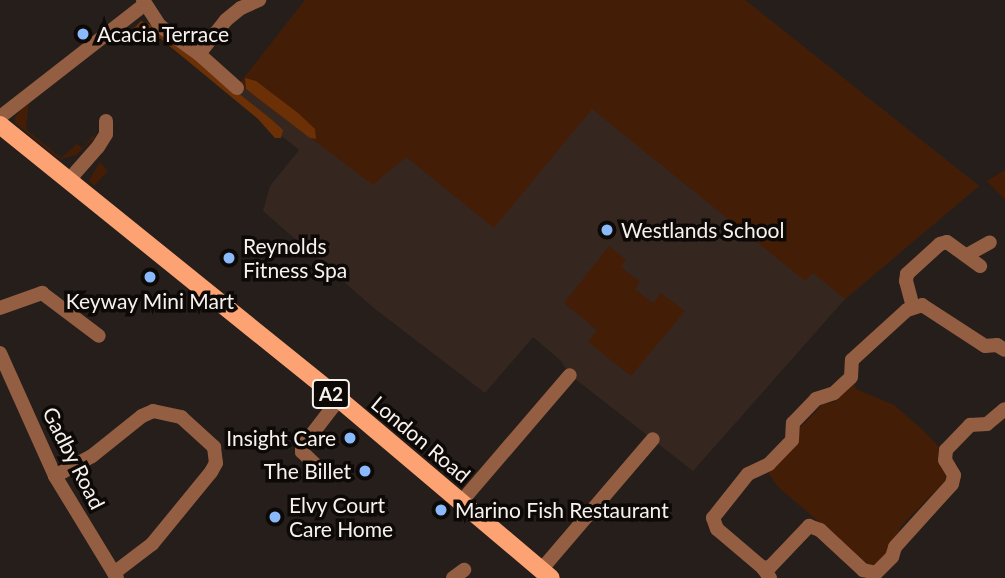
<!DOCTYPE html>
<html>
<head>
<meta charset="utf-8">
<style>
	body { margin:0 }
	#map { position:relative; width:1005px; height:578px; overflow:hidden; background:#261e1a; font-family:Lato,sans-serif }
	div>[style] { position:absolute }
	.built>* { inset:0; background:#352720 }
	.green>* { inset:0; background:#441d06 }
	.forest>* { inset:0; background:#6c3007 }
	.minor>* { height:14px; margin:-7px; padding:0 7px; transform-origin:7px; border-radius:7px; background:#945e42 }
	.major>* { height:18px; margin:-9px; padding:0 9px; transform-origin:9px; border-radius:9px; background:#fda373 }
	.dots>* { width:19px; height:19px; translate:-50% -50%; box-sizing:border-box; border:4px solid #0c0907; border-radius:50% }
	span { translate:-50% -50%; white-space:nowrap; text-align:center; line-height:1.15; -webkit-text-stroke:7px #0c0907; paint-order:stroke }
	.shield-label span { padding:2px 5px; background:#0c0907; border:2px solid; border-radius:5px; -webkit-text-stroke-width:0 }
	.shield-label { font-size:19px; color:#f8f2ef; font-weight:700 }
	.poi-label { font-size:21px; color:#f8f2ef }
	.left { translate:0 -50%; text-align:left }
	.right { translate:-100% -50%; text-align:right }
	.street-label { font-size:21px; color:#f8f2ef }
</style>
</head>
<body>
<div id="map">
	<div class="built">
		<i style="clip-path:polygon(305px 0,745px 0,979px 186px,845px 299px,693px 471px,570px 375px,561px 361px,533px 337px,485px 393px,375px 309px,263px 211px,270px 186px,299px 150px,231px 95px)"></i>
	</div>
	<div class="green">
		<i style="clip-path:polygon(305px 0,745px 0,979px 186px,845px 299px,813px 273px,805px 281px,592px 109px,494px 228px,406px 157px,373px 185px,239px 84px)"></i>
		<i style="clip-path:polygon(29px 101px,26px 129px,61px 158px,77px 144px,83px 148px,95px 133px,94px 138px,76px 155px,61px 159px,57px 157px,15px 123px,15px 117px)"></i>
		<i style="clip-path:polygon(100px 162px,108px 171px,94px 186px,89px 180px)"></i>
		<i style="clip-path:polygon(1005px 170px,1005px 200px,987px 181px)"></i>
		<i style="clip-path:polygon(609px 246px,626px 260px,621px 267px,640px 282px,635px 289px,653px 303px,661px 293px,685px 311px,631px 376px,588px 342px,597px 330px,564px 303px)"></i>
		<i style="clip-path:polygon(854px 382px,856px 389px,894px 405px,924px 431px,939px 447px,938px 459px,947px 479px,901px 526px,890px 552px,874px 565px,869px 565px,777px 486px,768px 472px,796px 443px,798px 430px,823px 404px,834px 402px)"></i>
	</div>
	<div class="forest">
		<i style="clip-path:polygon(141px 21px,156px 27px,272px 120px,283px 130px,281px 138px,275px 138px,258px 119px,155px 34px,146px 28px,131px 31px)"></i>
		<i style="clip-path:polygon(245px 78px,256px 81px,298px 113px,315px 129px,316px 139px,310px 138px,246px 89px)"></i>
	</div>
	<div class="minor">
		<i style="left:143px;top:0;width:31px;rotate:57deg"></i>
		<i style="left:160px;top:26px;width:48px;rotate:35.7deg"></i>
		<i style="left:199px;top:54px;width:43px;rotate:-51.5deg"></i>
		<i style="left:226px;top:20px;width:19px;rotate:-39deg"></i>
		<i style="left:241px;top:8px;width:20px;rotate:-24deg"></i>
		<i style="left:199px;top:54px;width:51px;rotate:41.8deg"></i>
		<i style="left:0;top:117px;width:177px;rotate:-37.9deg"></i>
		<i style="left:68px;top:181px;width:45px;rotate:-48.6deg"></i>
		<i style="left:98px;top:147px;width:15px;rotate:-58deg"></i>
		<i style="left:106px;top:134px;width:13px;rotate:-90deg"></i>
		<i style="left:967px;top:255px;width:26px;rotate:-29deg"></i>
		<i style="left:913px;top:307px;width:27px;rotate:-105deg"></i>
		<i style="left:906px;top:281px;width:7px;rotate:-82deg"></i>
		<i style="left:907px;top:274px;width:45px;rotate:-42.3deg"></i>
		<i style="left:940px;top:244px;width:7px;rotate:-16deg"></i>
		<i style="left:947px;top:242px;width:41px;rotate:36deg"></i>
		<i style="left:0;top:308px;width:45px;rotate:-19.7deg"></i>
		<i style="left:42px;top:293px;width:71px;rotate:37deg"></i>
		<i style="left:0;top:353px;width:135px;rotate:65.9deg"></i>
		<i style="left:55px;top:476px;width:119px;rotate:58.7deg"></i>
		<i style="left:325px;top:474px;width:32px;rotate:-136deg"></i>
		<i style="left:302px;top:452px;width:5px;rotate:-90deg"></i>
		<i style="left:302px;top:447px;width:61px;rotate:-52.4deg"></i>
		<i style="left:55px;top:476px;width:42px;rotate:-28.4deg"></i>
		<i style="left:92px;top:456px;width:64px;rotate:-38.7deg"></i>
		<i style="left:142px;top:416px;width:12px;rotate:-24deg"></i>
		<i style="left:153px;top:411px;width:29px;rotate:12deg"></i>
		<i style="left:181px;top:417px;width:45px;rotate:42.3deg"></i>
		<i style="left:214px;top:447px;width:16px;rotate:83deg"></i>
		<i style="left:216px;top:463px;width:10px;rotate:119deg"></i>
		<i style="left:211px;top:472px;width:93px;rotate:129.3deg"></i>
		<i style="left:152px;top:544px;width:48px;rotate:142.7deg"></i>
		<i style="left:461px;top:502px;width:167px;rotate:-49.4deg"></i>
		<i style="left:763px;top:568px;width:7px;rotate:-8deg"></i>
		<i style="left:770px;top:567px;width:57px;rotate:-46.4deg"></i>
		<i style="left:809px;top:526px;width:12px;rotate:20deg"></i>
		<i style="left:820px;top:530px;width:59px;rotate:42.9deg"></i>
		<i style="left:863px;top:570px;width:13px;rotate:13deg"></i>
		<i style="left:876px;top:573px;width:23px;rotate:-45deg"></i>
		<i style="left:892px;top:557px;width:10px;rotate:-73deg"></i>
		<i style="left:895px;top:547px;width:85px;rotate:-47.9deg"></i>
		<i style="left:952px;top:484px;width:9px;rotate:-77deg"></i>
		<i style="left:954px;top:475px;width:17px;rotate:-121deg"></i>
		<i style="left:945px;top:460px;width:10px;rotate:-84deg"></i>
		<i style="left:946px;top:450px;width:35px;rotate:-46deg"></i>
		<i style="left:970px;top:425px;width:17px;rotate:-3deg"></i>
		<i style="left:987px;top:424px;width:23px;rotate:-40deg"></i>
		<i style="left:541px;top:570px;width:172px;rotate:-49.5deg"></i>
		<i style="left:453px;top:578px;width:14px;rotate:-36deg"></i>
		<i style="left:770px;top:578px;width:12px;rotate:-125deg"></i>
		<i style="left:763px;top:568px;width:60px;rotate:-139.7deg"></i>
		<i style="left:717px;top:529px;width:12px;rotate:-110deg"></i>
		<i style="left:713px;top:518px;width:56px;rotate:-51.5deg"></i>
		<i style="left:748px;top:474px;width:23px;rotate:-25deg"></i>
		<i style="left:769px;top:464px;width:33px;rotate:-46deg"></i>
		<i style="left:792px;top:440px;width:17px;rotate:-87deg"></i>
		<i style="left:793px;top:423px;width:33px;rotate:-46deg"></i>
		<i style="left:816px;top:399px;width:19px;rotate:-18deg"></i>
		<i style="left:834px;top:393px;width:23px;rotate:-43deg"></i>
		<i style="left:851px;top:377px;width:17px;rotate:-87deg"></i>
		<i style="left:852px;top:360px;width:74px;rotate:-42.3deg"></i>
		<i style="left:907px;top:310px;width:16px;rotate:-18deg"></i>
		<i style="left:922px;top:305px;width:75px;rotate:33.1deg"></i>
		<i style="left:985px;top:346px;width:12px;rotate:-5deg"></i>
		<i style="left:997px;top:345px;width:9px;rotate:32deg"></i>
	</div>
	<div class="major">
		<i style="left:0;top:125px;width:436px;rotate:38.9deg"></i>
		<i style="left:339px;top:399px;width:277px;rotate:40.2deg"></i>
	</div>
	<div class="dots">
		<i style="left:83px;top:34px;background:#8abafc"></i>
		<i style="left:607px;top:230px;background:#8abafc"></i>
		<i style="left:229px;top:258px;background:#8abafc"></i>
		<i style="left:150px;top:277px;background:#8abafc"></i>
		<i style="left:350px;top:438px;background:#8abafc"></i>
		<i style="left:365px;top:471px;background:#8abafc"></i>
		<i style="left:441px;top:510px;background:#8abafc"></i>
		<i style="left:275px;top:517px;background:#8abafc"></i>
	</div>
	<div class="shield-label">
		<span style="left:331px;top:394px">A2</span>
	</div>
	<div class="poi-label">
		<span class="left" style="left:97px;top:34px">Acacia Terrace</span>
		<span class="left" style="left:621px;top:230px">Westlands School</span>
		<span class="left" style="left:243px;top:258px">Reynolds<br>Fitness Spa</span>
		<span style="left:150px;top:301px">Keyway Mini Mart</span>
		<span class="right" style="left:336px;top:438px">Insight Care</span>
		<span class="right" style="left:351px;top:471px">The Billet</span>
		<span class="left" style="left:289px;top:517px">Elvy Court<br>Care Home</span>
		<span class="left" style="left:455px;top:510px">Marino Fish Restaurant</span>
	</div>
	<div class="street-label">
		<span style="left:421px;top:439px;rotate:40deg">London Road</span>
		<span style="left:74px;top:458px;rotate:63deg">Gadby Road</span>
	</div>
</div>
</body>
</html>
